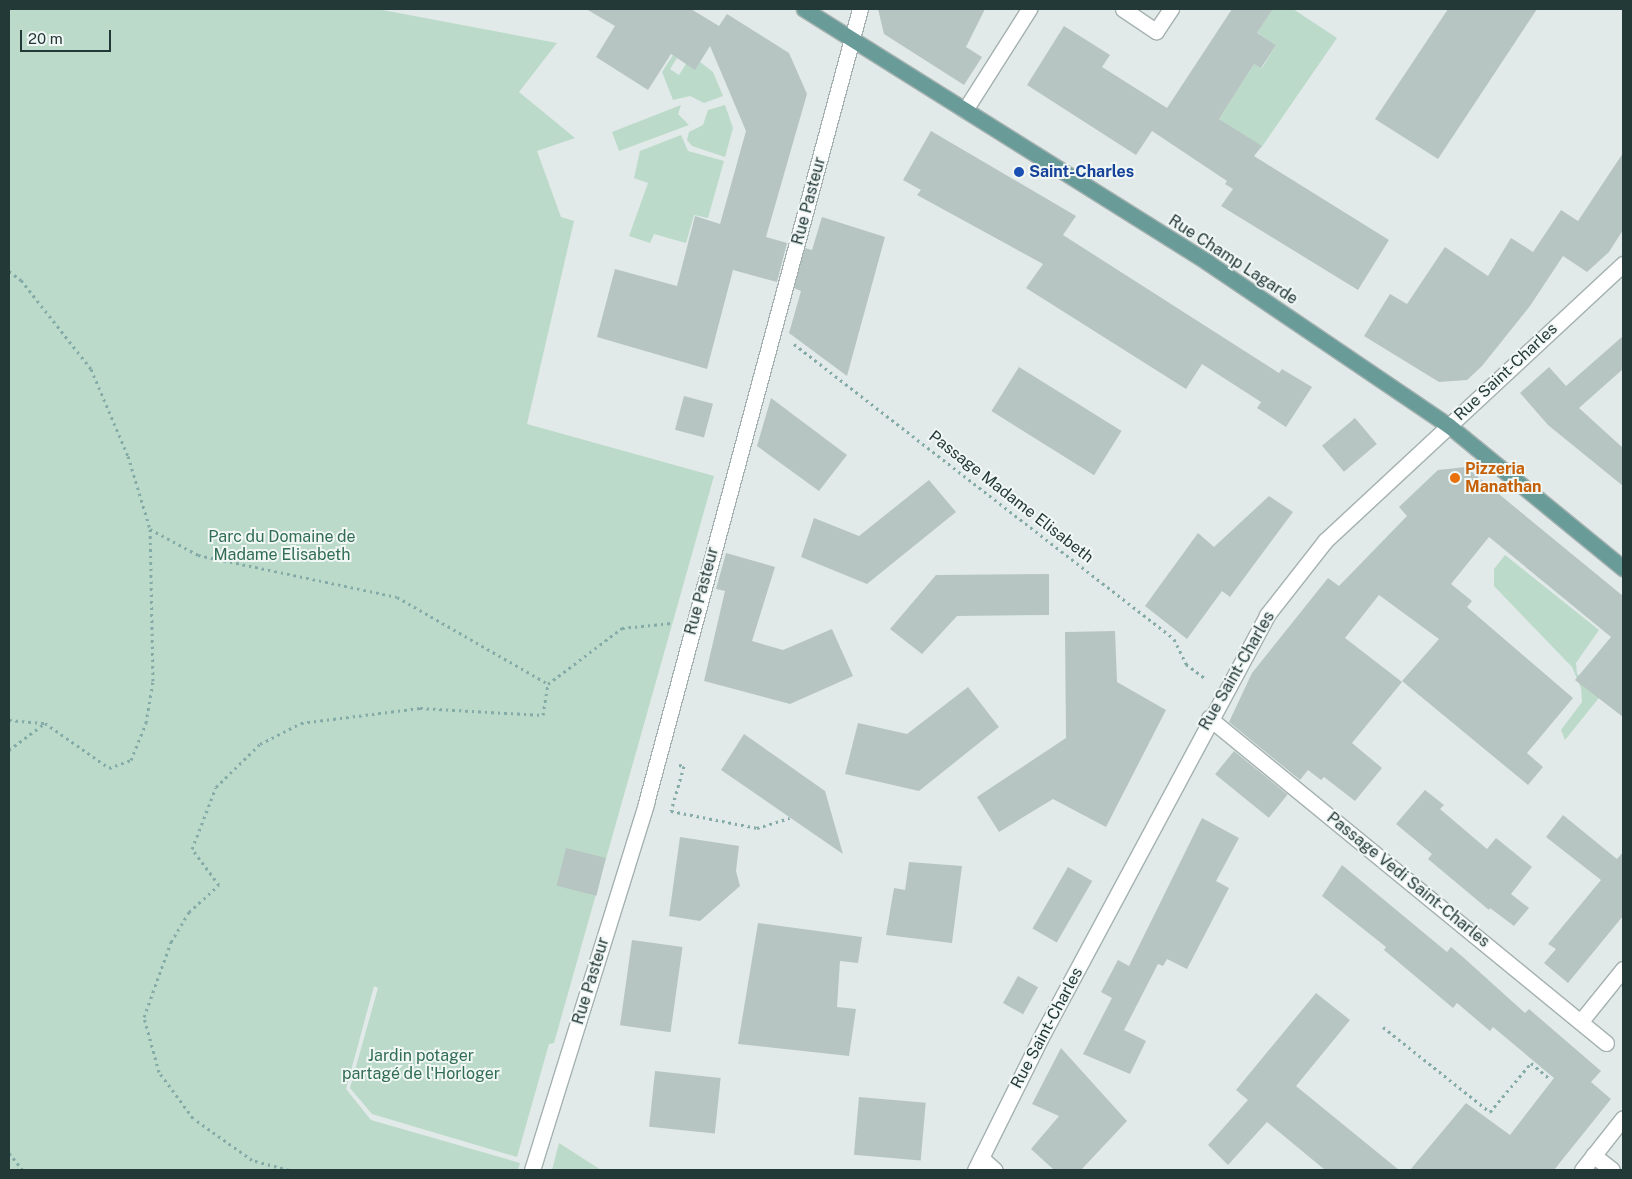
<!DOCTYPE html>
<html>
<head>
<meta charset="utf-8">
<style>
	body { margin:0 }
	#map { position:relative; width:1632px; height:1179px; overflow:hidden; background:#e1eae8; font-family:"Public Sans",sans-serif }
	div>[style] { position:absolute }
	.green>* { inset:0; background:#bcdaca }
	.building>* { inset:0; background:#b7c5c2; transform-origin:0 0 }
	.path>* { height:3px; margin-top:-1.5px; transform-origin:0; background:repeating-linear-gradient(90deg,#84aba7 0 2.5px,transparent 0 6.5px) }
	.roads { filter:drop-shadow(1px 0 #a4b1b0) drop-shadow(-1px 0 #a4b1b0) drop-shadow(0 1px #a4b1b0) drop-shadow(0 -1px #a4b1b0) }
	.minor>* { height:15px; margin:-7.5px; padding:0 7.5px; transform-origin:7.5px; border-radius:7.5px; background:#fff }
	.major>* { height:15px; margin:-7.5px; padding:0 7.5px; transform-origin:7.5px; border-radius:7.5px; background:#699c99 }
	.dots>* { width:14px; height:14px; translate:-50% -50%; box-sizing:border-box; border:2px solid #f1f7f5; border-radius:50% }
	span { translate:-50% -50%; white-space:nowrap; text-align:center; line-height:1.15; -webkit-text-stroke:4px #f1f7f5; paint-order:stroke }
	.transit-label { font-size:16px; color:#164399; font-weight:700 }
	.left { translate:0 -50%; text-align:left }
	.street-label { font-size:16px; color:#233938 }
	.food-label { font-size:16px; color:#c56008; font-weight:700 }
	.park-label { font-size:16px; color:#306d54 }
	.frame { position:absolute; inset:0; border:10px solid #233938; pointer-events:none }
	.scale { position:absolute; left:20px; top:30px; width:91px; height:22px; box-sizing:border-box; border:2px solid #233938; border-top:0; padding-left:6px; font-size:15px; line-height:18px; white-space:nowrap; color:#233938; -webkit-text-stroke:4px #f1f7f5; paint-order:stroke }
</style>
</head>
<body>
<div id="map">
	<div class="green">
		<i style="clip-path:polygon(9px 9px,377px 9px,557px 43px,519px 92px,575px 138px,537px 151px,561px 217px,574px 221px,527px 424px,714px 476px,554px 1043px,549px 1044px,517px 1157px,372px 1114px,350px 1088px,378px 988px,374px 986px,346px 1089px,371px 1120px,520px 1163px,518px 1170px,9px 1170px)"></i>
		<i style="clip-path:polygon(1273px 9px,1293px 9px,1337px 38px,1261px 148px,1219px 119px,1254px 64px,1262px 68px,1276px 45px,1257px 33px)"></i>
		<i style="clip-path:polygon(673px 55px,677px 58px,670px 69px,679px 75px,686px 64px,700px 62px,713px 72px,723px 96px,704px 103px,690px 96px,673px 100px,662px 72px)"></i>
		<i style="clip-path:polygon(681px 105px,678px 114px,689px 125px,619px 151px,612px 132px)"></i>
		<i style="clip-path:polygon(725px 105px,733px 128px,725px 157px,692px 146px,687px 140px,689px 132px,703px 125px,708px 110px)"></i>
		<i style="clip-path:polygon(681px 135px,688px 151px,724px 161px,708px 218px,694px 215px,686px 243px,654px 234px,650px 243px,629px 236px,648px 183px,634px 178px,640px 151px)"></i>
		<i style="clip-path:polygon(1505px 555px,1599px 630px,1576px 663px,1577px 674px,1602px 694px,1565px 740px,1561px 730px,1582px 702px,1581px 688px,1572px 667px,1494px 586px,1494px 569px)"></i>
		<i style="clip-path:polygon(559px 1143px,601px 1170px,552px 1170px)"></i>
	</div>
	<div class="building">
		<i style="clip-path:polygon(586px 9px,691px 9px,719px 26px,727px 14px,789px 53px,807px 94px,766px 237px,787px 243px,777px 282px,733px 270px,707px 369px,597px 337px,615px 269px,677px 286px,695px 216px,720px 224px,746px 131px,710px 46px,695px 70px,671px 54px,648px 90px,596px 57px,615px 26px)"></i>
		<i style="clip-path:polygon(878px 9px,985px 9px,966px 47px,982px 57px,964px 85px,884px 34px)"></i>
		<i style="clip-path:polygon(1232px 9px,1273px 9px,1257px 33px,1276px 45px,1261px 68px,1254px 64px,1219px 119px,1262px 146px,1254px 156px,1389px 240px,1358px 290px,1221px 206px,1233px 189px,1225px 184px,1227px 181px,1152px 131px,1136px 155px,1027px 85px,1064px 26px,1110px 55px,1102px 67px,1167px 108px)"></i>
		<i style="clip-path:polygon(1448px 9px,1537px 9px,1438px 159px,1375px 119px)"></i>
		<i style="clip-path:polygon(931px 131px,1076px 216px,1063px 235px,1279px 373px,1282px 369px,1312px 387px,1286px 427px,1257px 408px,1261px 402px,1202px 364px,1186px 389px,1026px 288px,1043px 264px,917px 195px,921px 190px,903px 180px)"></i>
		<i style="clip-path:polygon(1623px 153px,1623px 230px,1609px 252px,1587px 272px,1563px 256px,1530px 306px,1482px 366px,1467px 380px,1439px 382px,1364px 336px,1390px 294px,1407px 304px,1445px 247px,1488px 276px,1511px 238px,1533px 252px,1561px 210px,1578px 221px)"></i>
		<i style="clip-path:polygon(822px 217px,885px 237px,847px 376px,789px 333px,801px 291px,794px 288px,805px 248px,812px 250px)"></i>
		<i style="clip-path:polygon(1623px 336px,1623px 369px,1579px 408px,1623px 448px,1623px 486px,1548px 425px,1520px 393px,1549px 367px,1566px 386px)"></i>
		<i style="left:1019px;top:367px;width:121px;height:52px;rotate:32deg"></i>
		<i style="left:684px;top:396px;width:30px;height:35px;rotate:15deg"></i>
		<i style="clip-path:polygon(771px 398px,847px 455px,819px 491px,757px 446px)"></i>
		<i style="left:1355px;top:418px;width:34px;height:43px;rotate:50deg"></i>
		<i style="clip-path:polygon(1466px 467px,1623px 596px,1623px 717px,1575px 680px,1611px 637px,1489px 537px,1451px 584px,1472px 601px,1467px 607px,1573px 698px,1527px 753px,1543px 767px,1528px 785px,1402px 681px,1439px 639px,1379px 595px,1345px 638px,1402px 682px,1352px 743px,1382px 768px,1355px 801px,1324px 777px,1321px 780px,1308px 770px,1300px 780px,1229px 722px,1252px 673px,1328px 578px,1339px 586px,1407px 516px,1399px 507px,1438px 470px)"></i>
		<i style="clip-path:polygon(929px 480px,956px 512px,867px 584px,801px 557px,814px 518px,859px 536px)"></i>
		<i style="clip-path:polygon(1269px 496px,1293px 512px,1230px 597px,1222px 591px,1187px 639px,1145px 606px,1198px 533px,1214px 547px)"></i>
		<i style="clip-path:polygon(726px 553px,775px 567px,752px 641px,783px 650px,832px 629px,853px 676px,790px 704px,704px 681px,725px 591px,716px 589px)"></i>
		<i style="clip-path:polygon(1049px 574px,1049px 615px,957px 616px,922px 654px,890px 629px,936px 575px)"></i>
		<i style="clip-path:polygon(1115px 631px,1117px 682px,1166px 710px,1106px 827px,1053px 799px,999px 832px,977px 797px,1066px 738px,1065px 632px)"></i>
		<i style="clip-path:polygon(968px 687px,999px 727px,919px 791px,845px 774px,858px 723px,907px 734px)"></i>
		<i style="clip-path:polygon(744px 734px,825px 791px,843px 854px,721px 770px)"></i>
		<i style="left:1234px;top:751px;width:69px;height:30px;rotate:39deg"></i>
		<i style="clip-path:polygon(1425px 790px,1444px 805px,1440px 809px,1487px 849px,1496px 838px,1532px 867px,1511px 894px,1529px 908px,1514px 926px,1490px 908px,1489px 910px,1428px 859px,1432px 854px,1396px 824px)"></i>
		<i style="clip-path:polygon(1563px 815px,1617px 859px,1623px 852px,1623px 916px,1568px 983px,1544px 963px,1556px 949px,1548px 944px,1601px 880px,1546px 837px)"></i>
		<i style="clip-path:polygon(1202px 818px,1239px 838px,1216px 881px,1229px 888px,1187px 969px,1167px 959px,1163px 966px,1158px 964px,1124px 1030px,1146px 1041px,1130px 1074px,1083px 1054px,1112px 998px,1101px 992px,1118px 960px,1129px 966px)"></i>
		<i style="clip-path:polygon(680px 837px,739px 846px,736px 871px,740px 886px,700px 921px,669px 916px)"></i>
		<i style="left:566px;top:848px;width:41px;height:39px;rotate:14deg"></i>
		<i style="clip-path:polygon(909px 862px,962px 866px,952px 943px,886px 935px,894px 888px,905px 890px)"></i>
		<i style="clip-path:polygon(1342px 865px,1447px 952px,1451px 947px,1464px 958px,1525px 1013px,1529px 1009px,1601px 1071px,1591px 1082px,1611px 1099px,1554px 1170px,1410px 1170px,1466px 1103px,1510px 1135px,1554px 1078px,1493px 1027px,1490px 1031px,1457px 1003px,1453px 1008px,1384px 950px,1386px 947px,1322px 896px)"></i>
		<i style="left:1068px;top:867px;width:28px;height:71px;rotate:30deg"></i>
		<i style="clip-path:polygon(758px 923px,862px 937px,858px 963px,840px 961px,837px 1007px,856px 1009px,849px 1056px,738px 1044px)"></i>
		<i style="left:632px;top:940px;width:51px;height:86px;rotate:8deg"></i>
		<i style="left:1018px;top:976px;width:23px;height:31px;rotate:29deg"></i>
		<i style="clip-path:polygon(1316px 993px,1350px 1020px,1296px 1086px,1399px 1170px,1325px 1170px,1267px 1122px,1228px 1165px,1208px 1145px,1248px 1100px,1236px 1090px)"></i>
		<i style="clip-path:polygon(1061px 1048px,1127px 1121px,1081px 1170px,1054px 1170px,1031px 1149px,1059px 1116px,1032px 1104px)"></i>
		<i style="left:655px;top:1071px;width:66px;height:56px;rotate:6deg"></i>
		<i style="left:859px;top:1097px;width:67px;height:58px;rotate:5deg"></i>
	</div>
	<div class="path">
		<i style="left:9px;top:271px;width:15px;rotate:37deg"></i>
		<i style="left:21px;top:280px;width:113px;rotate:51.8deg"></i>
		<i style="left:91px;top:369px;width:95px;rotate:67deg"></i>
		<i style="left:128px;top:456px;width:76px;rotate:73.2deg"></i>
		<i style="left:794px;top:344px;width:481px;rotate:37.8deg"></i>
		<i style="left:1174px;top:639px;width:28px;rotate:64deg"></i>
		<i style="left:1186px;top:664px;width:25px;rotate:37deg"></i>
		<i style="left:9px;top:720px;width:36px;rotate:5deg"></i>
		<i style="left:9px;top:750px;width:45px;rotate:-36.9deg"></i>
		<i style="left:45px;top:723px;width:78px;rotate:35.1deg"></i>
		<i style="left:109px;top:768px;width:23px;rotate:-20deg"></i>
		<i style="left:131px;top:760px;width:40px;rotate:-68deg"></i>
		<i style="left:146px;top:723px;width:43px;rotate:-80.5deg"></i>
		<i style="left:153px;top:681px;width:152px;rotate:-91.1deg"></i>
		<i style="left:150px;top:529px;width:55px;rotate:28.4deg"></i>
		<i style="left:198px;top:555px;width:203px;rotate:11.9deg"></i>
		<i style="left:397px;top:597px;width:174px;rotate:29.9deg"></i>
		<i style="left:548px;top:684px;width:93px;rotate:-37.1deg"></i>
		<i style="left:622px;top:628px;width:50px;rotate:-5.7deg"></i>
		<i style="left:679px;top:765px;width:5px;rotate:11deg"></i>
		<i style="left:684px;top:766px;width:47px;rotate:106.1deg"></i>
		<i style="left:671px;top:811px;width:88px;rotate:11.2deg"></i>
		<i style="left:757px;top:828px;width:34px;rotate:-17deg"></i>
		<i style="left:1383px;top:1027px;width:137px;rotate:38.5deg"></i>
		<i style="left:1490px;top:1112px;width:64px;rotate:-50.1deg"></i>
		<i style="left:1531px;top:1063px;width:25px;rotate:40deg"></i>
		<i style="left:9px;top:1153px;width:22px;rotate:51deg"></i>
		<i style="left:289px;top:1170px;width:38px;rotate:-165deg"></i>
		<i style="left:252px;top:1160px;width:72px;rotate:-144.6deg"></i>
		<i style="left:193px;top:1118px;width:57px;rotate:-126.5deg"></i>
		<i style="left:159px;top:1072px;width:57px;rotate:-105.3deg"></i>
		<i style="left:144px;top:1017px;width:80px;rotate:-70.2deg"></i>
		<i style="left:171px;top:942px;width:35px;rotate:-59deg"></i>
		<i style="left:189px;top:912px;width:40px;rotate:-42deg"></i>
		<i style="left:219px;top:885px;width:45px;rotate:-126.9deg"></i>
		<i style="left:192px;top:849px;width:66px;rotate:-68.8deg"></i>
		<i style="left:216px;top:787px;width:62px;rotate:-44.3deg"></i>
		<i style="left:260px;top:744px;width:46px;rotate:-27.1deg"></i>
		<i style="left:301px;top:723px;width:120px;rotate:-7.2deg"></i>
		<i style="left:420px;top:708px;width:123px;rotate:3.3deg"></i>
		<i style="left:543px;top:715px;width:31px;rotate:-81deg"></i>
	</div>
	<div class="roads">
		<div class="minor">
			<i style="left:1123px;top:9px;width:40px;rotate:34deg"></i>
			<i style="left:1156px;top:31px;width:27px;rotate:-56deg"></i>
			<i style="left:965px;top:110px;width:120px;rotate:-57.6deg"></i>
			<i style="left:1209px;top:718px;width:513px;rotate:39.31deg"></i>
			<i style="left:1581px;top:1021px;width:67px;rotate:-51.1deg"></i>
			<i style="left:1593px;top:1155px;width:24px;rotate:38deg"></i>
			<i style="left:981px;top:1158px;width:18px;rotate:41deg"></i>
			<i style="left:532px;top:1170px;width:384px;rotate:-72.7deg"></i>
			<i style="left:646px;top:803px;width:822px;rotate:-74.92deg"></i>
			<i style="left:975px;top:1170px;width:148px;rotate:-63.6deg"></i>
			<i style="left:1041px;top:1037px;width:479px;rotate:-61.8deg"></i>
			<i style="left:1267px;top:615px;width:94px;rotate:-51.9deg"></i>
			<i style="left:1325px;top:541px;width:407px;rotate:-42.9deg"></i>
			<i style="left:1582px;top:1170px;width:66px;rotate:-51.7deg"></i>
		</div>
		<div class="major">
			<i style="left:804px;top:9px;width:476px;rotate:32.1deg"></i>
			<i style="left:1207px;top:262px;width:291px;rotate:34.1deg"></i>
			<i style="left:1448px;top:425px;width:226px;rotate:39.3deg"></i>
		</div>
	</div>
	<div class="dots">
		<i style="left:1019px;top:172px;background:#1a4fb4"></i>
		<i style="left:1455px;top:478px;background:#e8710a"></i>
	</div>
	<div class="transit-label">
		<span class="left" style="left:1029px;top:172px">Saint-Charles</span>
	</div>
	<div class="street-label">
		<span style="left:809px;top:201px;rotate:-75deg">Rue Pasteur</span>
		<span style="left:1233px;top:260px;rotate:33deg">Rue Champ Lagarde</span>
		<span style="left:1506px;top:372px;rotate:-43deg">Rue Saint-Charles</span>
		<span style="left:1011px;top:497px;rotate:38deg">Passage Madame Elisabeth</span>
		<span style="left:702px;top:591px;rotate:-75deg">Rue Pasteur</span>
		<span style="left:1237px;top:671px;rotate:-60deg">Rue Saint-Charles</span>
		<span style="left:1408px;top:880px;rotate:39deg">Passage Vedi Saint-Charles</span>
		<span style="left:591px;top:981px;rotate:-73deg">Rue Pasteur</span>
		<span style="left:1047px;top:1028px;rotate:-62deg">Rue Saint-Charles</span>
	</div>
	<div class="food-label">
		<span class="left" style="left:1465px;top:478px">Pizzeria<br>Manathan</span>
	</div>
	<div class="park-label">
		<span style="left:282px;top:546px">Parc du Domaine de<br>Madame Elisabeth</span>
		<span style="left:421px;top:1065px">Jardin potager<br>partagé de l'Horloger</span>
	</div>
	<div class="frame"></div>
	<div class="scale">20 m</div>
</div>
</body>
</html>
